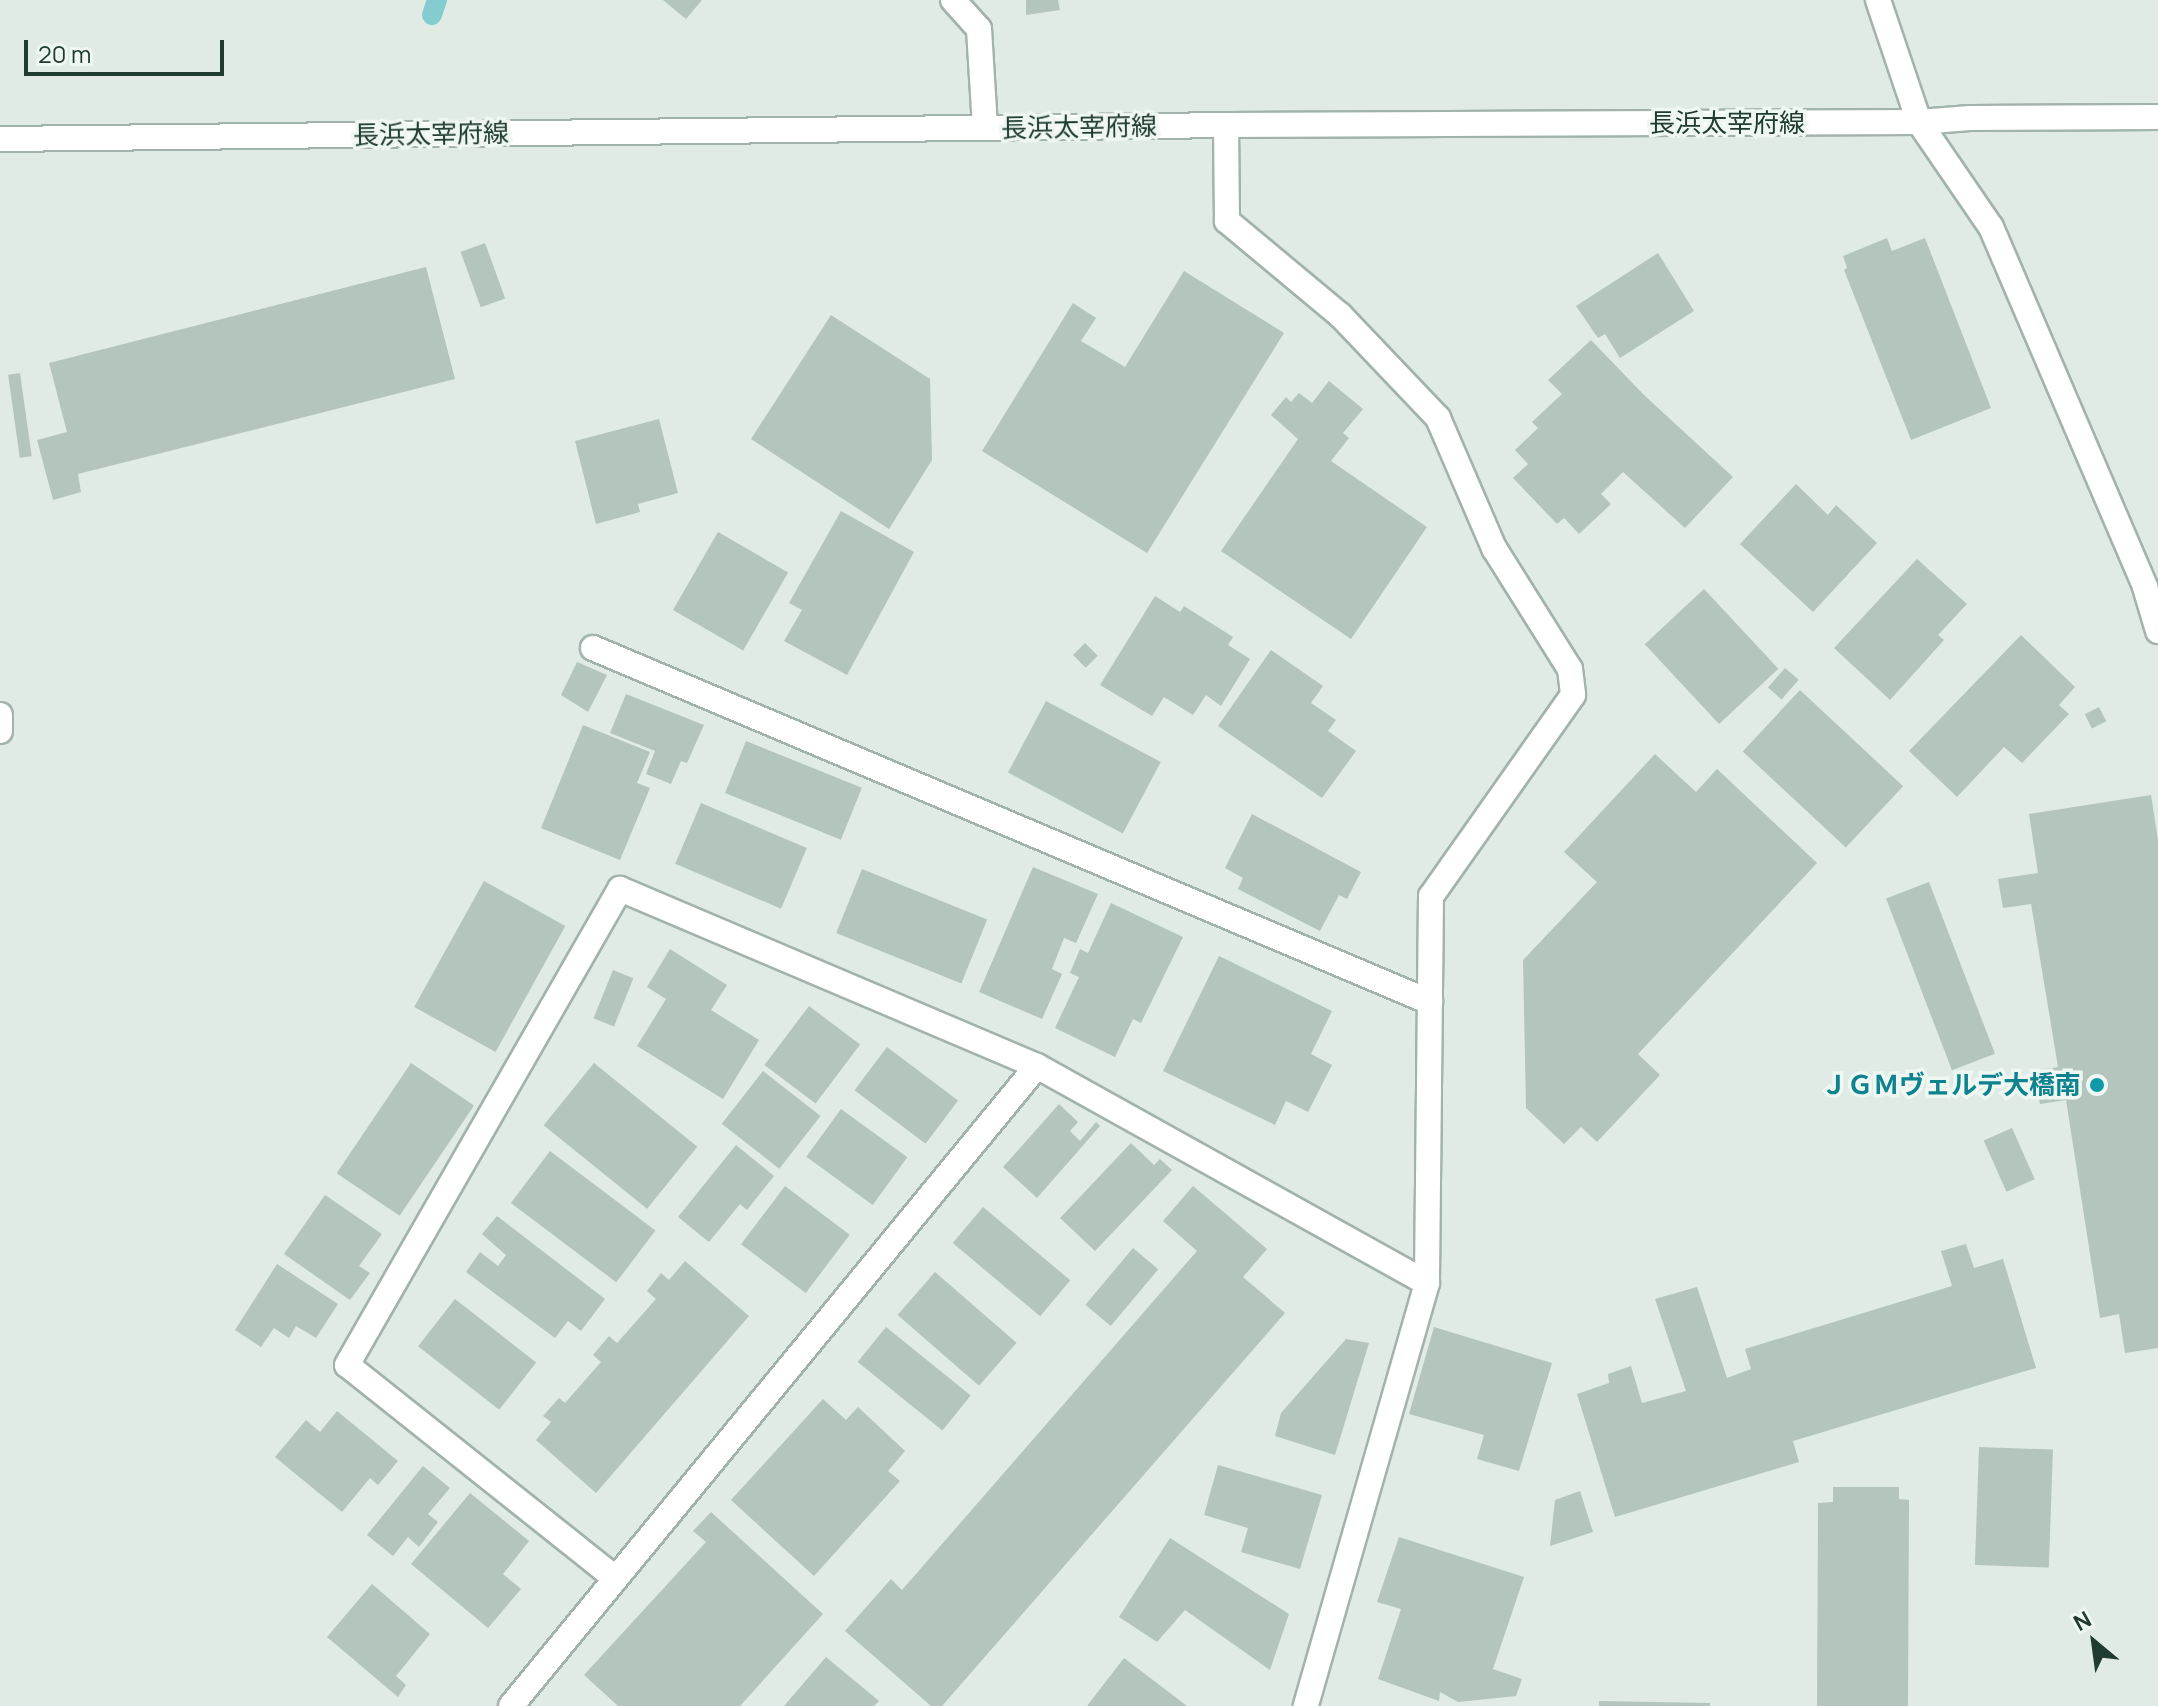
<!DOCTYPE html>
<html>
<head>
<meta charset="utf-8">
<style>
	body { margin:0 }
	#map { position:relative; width:2158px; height:1706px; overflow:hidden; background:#dfebe4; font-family:Manrope,"Noto Sans JP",sans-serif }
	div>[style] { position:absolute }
	.pier>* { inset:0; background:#dfebe4 }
	.stream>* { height:20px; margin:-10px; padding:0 10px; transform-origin:10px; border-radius:10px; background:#85ccd1 }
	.building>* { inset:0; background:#b4c5bd; transform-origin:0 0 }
	.roads { filter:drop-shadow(2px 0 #a2b3ab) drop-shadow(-2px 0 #a2b3ab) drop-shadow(0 2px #a2b3ab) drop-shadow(0 -2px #a2b3ab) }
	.street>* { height:24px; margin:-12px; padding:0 12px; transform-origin:12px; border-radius:12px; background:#fff }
	.secondary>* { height:24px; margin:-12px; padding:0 12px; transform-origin:12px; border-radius:12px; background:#fff }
	.dots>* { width:22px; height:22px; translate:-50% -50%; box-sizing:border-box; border:4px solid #eff7f3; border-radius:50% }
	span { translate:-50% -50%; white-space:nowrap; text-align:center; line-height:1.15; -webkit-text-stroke:7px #eff7f3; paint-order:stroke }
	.street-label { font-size:26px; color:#203b31 }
	.culture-label { font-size:26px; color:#0d838f; font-weight:700 }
	.right { translate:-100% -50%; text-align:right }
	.north { position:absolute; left:2054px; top:1602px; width:80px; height:80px; -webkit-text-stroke:6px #eff7f3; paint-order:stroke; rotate:331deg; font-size:22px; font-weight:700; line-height:32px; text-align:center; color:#203b31 }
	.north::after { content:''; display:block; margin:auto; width:28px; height:36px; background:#203b31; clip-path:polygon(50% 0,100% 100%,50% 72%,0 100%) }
	.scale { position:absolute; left:24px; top:40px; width:200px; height:36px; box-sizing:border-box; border:4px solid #203b31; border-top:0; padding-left:10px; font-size:24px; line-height:28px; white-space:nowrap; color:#203b31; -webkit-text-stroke:6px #eff7f3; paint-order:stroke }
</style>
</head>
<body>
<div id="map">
	<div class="pier">
		<i style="clip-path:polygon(2158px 2px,2158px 230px,2154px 230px,2044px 4px)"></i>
	</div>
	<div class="stream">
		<i style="left:432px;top:15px;width:16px;rotate:-72deg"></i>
	</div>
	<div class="building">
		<i style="clip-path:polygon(663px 0,702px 0,686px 19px)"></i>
		<i style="clip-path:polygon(1026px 0,1058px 0,1060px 10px,1026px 15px)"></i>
		<i style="clip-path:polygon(1887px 238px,1892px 251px,1925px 238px,1991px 408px,1911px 440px,1844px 270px,1847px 268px,1843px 256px)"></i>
		<i style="left:485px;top:243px;width:59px;height:26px;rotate:70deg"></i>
		<i style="clip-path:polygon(1658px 253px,1694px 311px,1620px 358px,1605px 334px,1598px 338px,1576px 306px)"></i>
		<i style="clip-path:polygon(426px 267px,455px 379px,78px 474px,81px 492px,53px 500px,37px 440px,67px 432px,49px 363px)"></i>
		<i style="clip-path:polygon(1184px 271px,1284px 333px,1147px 553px,982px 451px,1073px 303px,1096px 318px,1081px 341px,1125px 367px)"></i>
		<i style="clip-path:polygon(831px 315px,930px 379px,932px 460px,889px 529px,751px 439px)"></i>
		<i style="clip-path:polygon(1591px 340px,1644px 395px,1733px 477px,1685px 528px,1623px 472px,1601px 494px,1611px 504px,1579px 534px,1564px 518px,1557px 524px,1513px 478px,1528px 464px,1515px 450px,1538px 428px,1532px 422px,1562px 394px,1548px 380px)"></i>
		<i style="left:20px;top:373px;width:84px;height:12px;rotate:82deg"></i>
		<i style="clip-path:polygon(1329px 381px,1363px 409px,1343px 433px,1349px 438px,1331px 461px,1427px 527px,1351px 639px,1221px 551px,1298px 439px,1271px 415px,1286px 397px,1291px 402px,1299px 393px,1312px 403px)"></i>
		<i style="clip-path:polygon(659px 419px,678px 493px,638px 504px,640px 512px,596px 524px,575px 441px)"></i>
		<i style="clip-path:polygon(1796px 484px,1828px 515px,1836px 505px,1877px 543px,1813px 612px,1740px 544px)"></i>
		<i style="clip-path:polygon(841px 511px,914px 552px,847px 675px,784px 641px,802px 610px,789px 603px)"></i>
		<i style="left:718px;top:532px;width:81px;height:90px;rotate:30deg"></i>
		<i style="clip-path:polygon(1917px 559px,1967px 604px,1938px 635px,1944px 640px,1890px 700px,1834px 648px)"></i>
		<i style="left:1704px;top:589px;width:109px;height:81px;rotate:47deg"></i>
		<i style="clip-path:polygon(1155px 596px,1180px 612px,1184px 606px,1233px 637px,1228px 645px,1250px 659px,1221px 706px,1206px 695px,1193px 715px,1164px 697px,1152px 716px,1100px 685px)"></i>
		<i style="clip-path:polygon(2021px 635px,2075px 687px,2059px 705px,2069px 714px,2022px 763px,2004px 747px,1957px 797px,1909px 751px)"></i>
		<i style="left:1085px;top:643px;width:18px;height:17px;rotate:45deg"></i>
		<i style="clip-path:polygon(1271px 650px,1323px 686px,1311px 703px,1336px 720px,1328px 731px,1356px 751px,1322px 798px,1218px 726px)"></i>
		<i style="clip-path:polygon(577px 662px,607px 675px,588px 712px,561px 695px)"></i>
		<i style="left:1785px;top:668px;width:18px;height:26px;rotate:41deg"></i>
		<i style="left:1800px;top:690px;width:141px;height:84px;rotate:43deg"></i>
		<i style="clip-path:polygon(626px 694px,704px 725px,687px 763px,681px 761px,671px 784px,646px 774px,655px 751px,610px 733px)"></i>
		<i style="left:1046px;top:701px;width:130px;height:81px;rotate:28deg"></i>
		<i style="left:2099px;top:707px;width:16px;height:16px;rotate:63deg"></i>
		<i style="clip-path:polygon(583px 725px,650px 752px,637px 783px,650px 788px,620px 860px,541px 828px)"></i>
		<i style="left:746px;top:741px;width:125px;height:56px;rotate:22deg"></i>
		<i style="clip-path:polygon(1655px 754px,1696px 792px,1717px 769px,1817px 863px,1638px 1054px,1660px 1075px,1597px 1142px,1581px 1127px,1564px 1144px,1526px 1108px,1523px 960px,1597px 882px,1564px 852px)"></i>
		<i style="clip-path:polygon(2151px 795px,2158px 840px,2158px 1348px,2125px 1353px,2119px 1314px,2100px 1318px,2066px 1100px,2040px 1104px,2034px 1071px,2058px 1067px,2031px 904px,2003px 908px,1998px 879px,2038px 873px,2029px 814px)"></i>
		<i style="left:701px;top:803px;width:115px;height:66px;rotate:23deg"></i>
		<i style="clip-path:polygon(1252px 814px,1361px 872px,1347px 899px,1339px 895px,1320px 931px,1238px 889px,1243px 878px,1225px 868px)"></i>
		<i style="clip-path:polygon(1033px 867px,1098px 894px,1076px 943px,1064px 938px,1052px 969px,1062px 974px,1042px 1019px,979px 992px)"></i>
		<i style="left:862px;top:869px;width:135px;height:69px;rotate:22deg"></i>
		<i style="left:484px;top:881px;width:93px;height:144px;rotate:29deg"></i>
		<i style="left:1929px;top:882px;width:184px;height:46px;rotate:69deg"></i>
		<i style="clip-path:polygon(1111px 903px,1183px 937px,1141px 1023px,1133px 1019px,1115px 1057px,1055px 1028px,1079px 977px,1070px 973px,1080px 949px,1088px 953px)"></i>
		<i style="clip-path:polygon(670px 949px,727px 985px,711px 1010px,759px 1040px,723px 1099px,637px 1046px,666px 999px,647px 987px)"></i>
		<i style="clip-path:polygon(1219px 956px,1332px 1011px,1311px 1054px,1332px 1065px,1308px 1112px,1286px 1101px,1275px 1125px,1163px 1071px)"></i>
		<i style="left:613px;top:970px;width:22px;height:52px;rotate:22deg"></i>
		<i style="left:809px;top:1006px;width:64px;height:74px;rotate:37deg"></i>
		<i style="left:887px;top:1047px;width:89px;height:54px;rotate:37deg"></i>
		<i style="left:411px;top:1063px;width:76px;height:133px;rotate:34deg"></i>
		<i style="left:594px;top:1063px;width:133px;height:80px;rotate:39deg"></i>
		<i style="left:763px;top:1071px;width:73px;height:67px;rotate:38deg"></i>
		<i style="clip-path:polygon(1059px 1104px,1078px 1122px,1070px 1131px,1080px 1141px,1096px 1122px,1100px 1126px,1037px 1198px,1003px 1167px)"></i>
		<i style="left:841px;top:1109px;width:82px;height:59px;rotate:36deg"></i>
		<i style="left:2012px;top:1128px;width:56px;height:31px;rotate:66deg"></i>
		<i style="clip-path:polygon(1131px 1143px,1154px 1165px,1160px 1159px,1172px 1170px,1095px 1251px,1060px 1218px)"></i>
		<i style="clip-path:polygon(736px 1145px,774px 1176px,747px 1210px,740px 1204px,709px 1242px,678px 1217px)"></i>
		<i style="left:550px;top:1151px;width:132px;height:65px;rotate:37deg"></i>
		<i style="left:785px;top:1186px;width:81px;height:73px;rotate:37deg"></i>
		<i style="clip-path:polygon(1193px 1186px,1267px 1249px,1243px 1277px,1285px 1313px,942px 1706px,931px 1706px,845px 1631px,891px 1579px,902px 1590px,1197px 1251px,1163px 1221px)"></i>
		<i style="clip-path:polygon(325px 1195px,382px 1234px,359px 1266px,370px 1273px,350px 1300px,284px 1254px)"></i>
		<i style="left:983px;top:1207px;width:114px;height:47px;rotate:40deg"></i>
		<i style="clip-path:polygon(497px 1216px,605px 1299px,581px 1331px,568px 1321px,555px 1338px,466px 1272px,480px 1252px,498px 1266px,506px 1255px,482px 1234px)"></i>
		<i style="clip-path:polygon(1966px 1244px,1974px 1268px,2003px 1259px,2036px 1368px,1793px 1441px,1799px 1462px,1615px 1517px,1577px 1394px,1609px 1383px,1608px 1374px,1631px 1366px,1642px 1403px,1686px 1391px,1655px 1299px,1697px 1287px,1727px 1378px,1751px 1369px,1745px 1349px,1952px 1286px,1941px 1251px)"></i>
		<i style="left:1133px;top:1248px;width:33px;height:74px;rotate:40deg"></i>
		<i style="clip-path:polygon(685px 1261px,749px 1316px,596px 1493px,536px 1440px,551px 1422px,543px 1416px,559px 1398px,565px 1403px,601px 1362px,593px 1355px,609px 1336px,617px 1343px,656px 1299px,647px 1291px,661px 1273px,669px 1280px)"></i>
		<i style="clip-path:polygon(277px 1264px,338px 1304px,316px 1338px,296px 1326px,289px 1338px,274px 1328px,261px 1347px,235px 1330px)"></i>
		<i style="left:935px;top:1272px;width:108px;height:57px;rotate:41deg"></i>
		<i style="left:455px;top:1299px;width:103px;height:60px;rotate:38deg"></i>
		<i style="left:886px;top:1327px;width:109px;height:45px;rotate:39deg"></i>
		<i style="clip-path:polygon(1434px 1327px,1552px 1363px,1519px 1471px,1477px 1459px,1484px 1435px,1409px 1414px)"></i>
		<i style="clip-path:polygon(1346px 1339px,1369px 1343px,1335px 1455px,1275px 1436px,1281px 1413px)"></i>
		<i style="clip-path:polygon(823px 1399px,846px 1420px,858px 1407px,905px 1451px,888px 1471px,900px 1481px,814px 1576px,731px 1500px)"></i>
		<i style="clip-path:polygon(337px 1411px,398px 1461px,378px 1485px,370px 1478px,342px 1512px,275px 1457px,306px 1420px,320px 1432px)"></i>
		<i style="left:1979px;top:1447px;width:74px;height:118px;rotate:2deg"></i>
		<i style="clip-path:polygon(1218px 1465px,1322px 1495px,1300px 1569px,1241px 1552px,1248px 1528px,1204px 1515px)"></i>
		<i style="clip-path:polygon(423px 1466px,450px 1488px,428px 1514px,438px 1522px,419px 1547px,408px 1537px,393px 1556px,367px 1535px)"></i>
		<i style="clip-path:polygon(1833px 1487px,1899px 1487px,1899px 1499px,1909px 1500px,1908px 1706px,1817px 1706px,1818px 1503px,1833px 1502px)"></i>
		<i style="clip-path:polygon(1580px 1491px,1593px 1532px,1550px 1546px,1555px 1500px)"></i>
		<i style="clip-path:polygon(470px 1493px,529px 1541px,503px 1574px,521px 1589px,488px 1628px,411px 1564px)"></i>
		<i style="clip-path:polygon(711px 1512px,823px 1614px,740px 1706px,618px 1706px,584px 1675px,706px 1542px,693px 1531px)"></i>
		<i style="clip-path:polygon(1399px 1537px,1524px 1577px,1493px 1669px,1522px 1679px,1516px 1696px,1458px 1702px,1440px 1692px,1439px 1701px,1378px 1679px,1401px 1609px,1377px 1602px)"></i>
		<i style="clip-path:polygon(1170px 1538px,1289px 1614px,1270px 1670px,1185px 1610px,1157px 1642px,1119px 1617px)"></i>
		<i style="clip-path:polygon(372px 1584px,430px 1634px,396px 1676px,406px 1685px,398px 1697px,327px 1637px)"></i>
		<i style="clip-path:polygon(826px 1657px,879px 1701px,874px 1706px,784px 1706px)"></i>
		<i style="clip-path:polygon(1124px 1658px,1187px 1706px,1087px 1706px)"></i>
		<i style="clip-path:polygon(1599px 1701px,1710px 1703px,1710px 1706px,1599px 1706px)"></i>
	</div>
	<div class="roads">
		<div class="street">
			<i style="left:953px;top:0;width:39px;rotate:48deg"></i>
			<i style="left:979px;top:29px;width:99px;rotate:86.5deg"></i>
			<i style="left:1878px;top:0;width:129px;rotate:71.4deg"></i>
			<i style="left:1919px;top:122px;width:127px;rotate:55.6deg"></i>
			<i style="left:1991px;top:227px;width:392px;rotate:66.8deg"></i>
			<i style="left:2145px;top:587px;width:46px;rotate:73.5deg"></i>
			<i style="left:1226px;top:125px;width:96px;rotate:89.4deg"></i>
			<i style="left:1227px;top:221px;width:147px;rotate:39.8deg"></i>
			<i style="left:1340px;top:315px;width:142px;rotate:46.4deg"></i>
			<i style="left:1438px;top:418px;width:142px;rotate:66.7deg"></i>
			<i style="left:1494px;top:548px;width:143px;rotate:57.9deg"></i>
			<i style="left:1570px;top:669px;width:26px;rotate:83deg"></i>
			<i style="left:1573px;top:695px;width:246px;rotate:125.2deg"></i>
			<i style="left:1431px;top:896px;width:387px;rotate:90.6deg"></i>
			<i style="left:1427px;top:1283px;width:440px;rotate:106deg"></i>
			<i style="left:593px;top:648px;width:909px;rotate:22.93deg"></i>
			<i style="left:0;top:715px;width:16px;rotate:90deg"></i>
			<i style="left:615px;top:1578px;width:342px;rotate:-141.5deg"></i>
			<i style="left:347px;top:1365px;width:549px;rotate:-60.16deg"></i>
			<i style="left:620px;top:889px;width:453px;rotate:23deg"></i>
			<i style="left:1037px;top:1066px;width:446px;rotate:29.1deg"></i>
			<i style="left:511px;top:1706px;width:828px;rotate:-50.58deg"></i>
		</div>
		<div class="secondary">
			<i style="left:0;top:139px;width:1226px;rotate:-0.65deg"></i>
			<i style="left:1226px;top:125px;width:693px;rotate:-0.25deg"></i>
			<i style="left:1919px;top:122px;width:51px;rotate:-4.5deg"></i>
			<i style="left:1970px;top:118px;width:188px;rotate:-0.3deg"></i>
		</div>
	</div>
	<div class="dots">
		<i style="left:2097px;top:1085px;background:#0f9aa8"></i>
	</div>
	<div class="street-label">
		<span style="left:1727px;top:123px">長浜太宰府線</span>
		<span style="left:1079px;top:127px;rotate:-1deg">長浜太宰府線</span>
		<span style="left:431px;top:134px;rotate:-1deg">長浜太宰府線</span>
	</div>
	<div class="culture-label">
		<span class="right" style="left:2081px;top:1085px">ＪＧＭヴェルデ大橋南</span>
	</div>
	<div class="north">N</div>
	<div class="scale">20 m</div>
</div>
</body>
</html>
